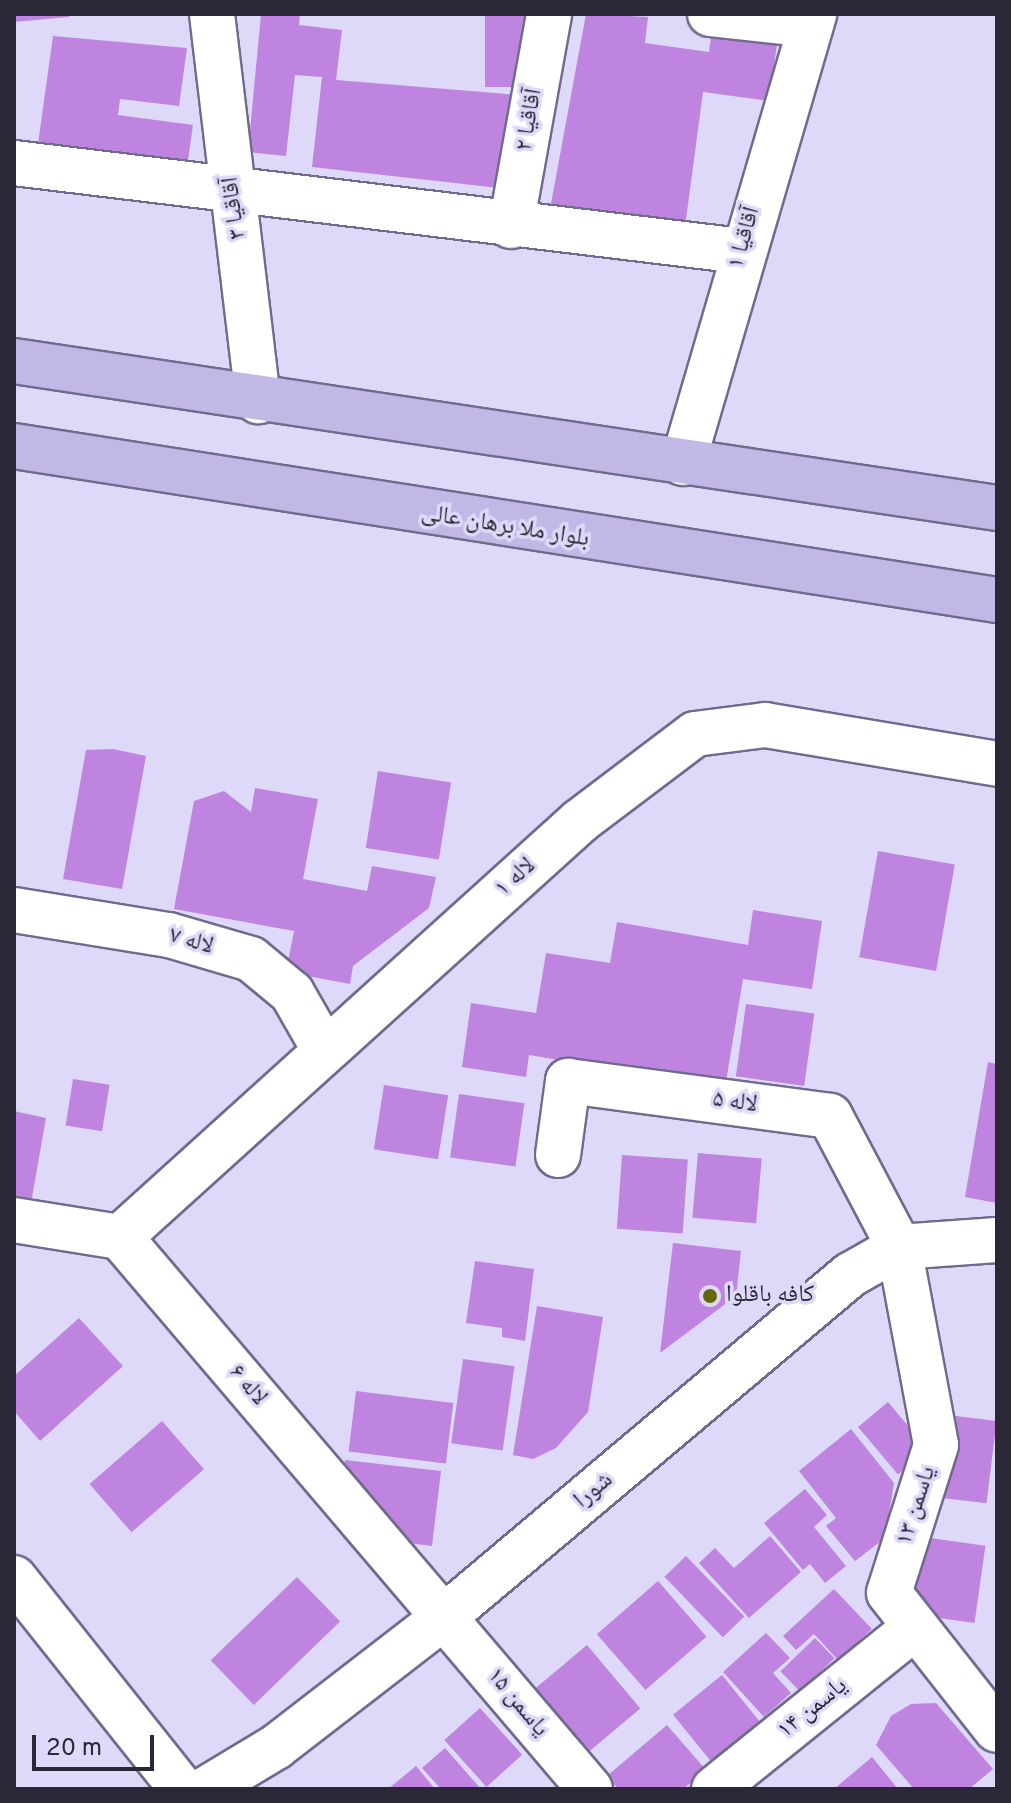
<!DOCTYPE html>
<html>
<head>
<meta charset="utf-8">
<style>
	body { margin:0 }
	#map { position:relative; width:1011px; height:1803px; overflow:hidden; background:#ded9f9; font-family:Overpass,"Noto Naskh Arabic",sans-serif }
	div>[style] { position:absolute }
	.building>* { inset:0; background:#bf84e0; transform-origin:0 0 }
	.roads { filter:drop-shadow(2px 0 #706b8d) drop-shadow(-2px 0 #706b8d) drop-shadow(0 2px #706b8d) drop-shadow(0 -2px #706b8d) }
	.minor>* { height:44px; margin:-22px; padding:0 22px; transform-origin:22px; border-radius:22px; background:#fff }
	.major>* { height:44px; margin:-22px; padding:0 22px; transform-origin:22px; border-radius:22px; background:#c1b8e5 }
	.dots>* { width:22px; height:22px; translate:-50% -50%; box-sizing:border-box; border:4px solid #ded9f9; border-radius:50% }
	span { translate:-50% -50%; white-space:nowrap; text-align:center; line-height:1.15; -webkit-text-stroke:7px #ded9f9; paint-order:stroke }
	.street-label { font-size:24px; color:#2a2736 }
	.poi-label { font-size:24px; color:#2a2736 }
	.left { translate:0 -50%; text-align:left }
	.frame { position:absolute; inset:0; border:16px solid #2a2736; pointer-events:none }
	.scale { position:absolute; left:32px; top:1735px; width:122px; height:36px; box-sizing:border-box; border:4px solid #2a2736; border-top:0; padding-left:10px; font-size:24px; line-height:28px; white-space:nowrap; color:#2a2736; -webkit-text-stroke:6px #ded9f9; paint-order:stroke }
</style>
</head>
<body>
<div id="map">
	<div class="building">
		<i style="clip-path:polygon(14px 14px,69px 14px,69px 17px,14px 22px)"></i>
		<i style="clip-path:polygon(261px 14px,300px 14px,299px 25px,342px 30px,336px 80px,518px 95px,508px 189px,312px 167px,322px 77px,295px 75px,286px 156px,248px 152px)"></i>
		<i style="left:485px;top:14px;width:56px;height:73px"></i>
		<i style="clip-path:polygon(586px 14px,648px 17px,645px 43px,709px 52px,712px 29px,778px 37px,769px 101px,703px 92px,685px 227px,550px 209px)"></i>
		<i style="clip-path:polygon(53px 36px,187px 48px,179px 106px,120px 99px,118px 115px,193px 125px,187px 167px,38px 144px)"></i>
		<i style="clip-path:polygon(113px 749px,146px 756px,122px 889px,63px 879px,86px 750px)"></i>
		<i style="left:378px;top:771px;width:74px;height:78px;rotate:9deg"></i>
		<i style="clip-path:polygon(255px 788px,318px 799px,303px 879px,367px 891px,372px 866px,436px 877px,429px 908px,353px 966px,350px 984px,286px 972px,294px 931px,174px 909px,194px 801px,224px 791px,251px 812px)"></i>
		<i style="left:878px;top:851px;width:78px;height:108px;rotate:10deg"></i>
		<i style="clip-path:polygon(753px 910px,822px 921px,812px 989px,743px 979px,725px 1088px,529px 1055px,526px 1077px,462px 1067px,471px 1003px,536px 1013px,546px 953px,610px 963px,617px 922px,748px 945px)"></i>
		<i style="left:746px;top:1004px;width:69px;height:73px;rotate:8deg"></i>
		<i style="clip-path:polygon(988px 1062px,997px 1064px,997px 1203px,965px 1197px)"></i>
		<i style="left:73px;top:1079px;width:37px;height:47px;rotate:9deg"></i>
		<i style="left:384px;top:1085px;width:65px;height:65px;rotate:9deg"></i>
		<i style="left:459px;top:1094px;width:66px;height:64px;rotate:8deg"></i>
		<i style="clip-path:polygon(14px 1111px,46px 1118px,31px 1203px,14px 1201px)"></i>
		<i style="left:698px;top:1153px;width:64px;height:65px;rotate:5deg"></i>
		<i style="left:622px;top:1155px;width:66px;height:74px;rotate:4deg"></i>
		<i style="clip-path:polygon(673px 1243px,741px 1251px,736px 1296px,660px 1353px)"></i>
		<i style="clip-path:polygon(475px 1261px,534px 1269px,525px 1341px,502px 1337px,502px 1328px,466px 1323px)"></i>
		<i style="clip-path:polygon(537px 1306px,603px 1317px,588px 1412px,556px 1448px,533px 1459px,513px 1455px)"></i>
		<i style="clip-path:polygon(79px 1318px,123px 1366px,40px 1441px,14px 1411px,14px 1376px)"></i>
		<i style="left:463px;top:1359px;width:52px;height:85px;rotate:8deg"></i>
		<i style="left:356px;top:1391px;width:98px;height:61px;rotate:7deg"></i>
		<i style="left:888px;top:1402px;width:62px;height:39px;rotate:50deg"></i>
		<i style="left:948px;top:1415px;width:49px;height:83px;rotate:7deg"></i>
		<i style="left:162px;top:1421px;width:64px;height:96px;rotate:49deg"></i>
		<i style="clip-path:polygon(851px 1429px,894px 1483px,885px 1538px,855px 1561px,826px 1526px,836px 1518px,799px 1471px)"></i>
		<i style="clip-path:polygon(345px 1460px,441px 1471px,432px 1546px,392px 1541px,342px 1481px)"></i>
		<i style="clip-path:polygon(805px 1489px,827px 1515px,814px 1527px,846px 1566px,825px 1583px,810px 1564px,803px 1570px,764px 1523px)"></i>
		<i style="clip-path:polygon(770px 1536px,801px 1572px,749px 1618px,699px 1563px,715px 1548px,734px 1568px)"></i>
		<i style="left:923px;top:1537px;width:63px;height:78px;rotate:8deg"></i>
		<i style="left:686px;top:1556px;width:84px;height:30px;rotate:46deg"></i>
		<i style="left:297px;top:1577px;width:62px;height:120px;rotate:46deg"></i>
		<i style="left:658px;top:1581px;width:74px;height:81px;rotate:49deg"></i>
		<i style="clip-path:polygon(834px 1589px,872px 1629px,838px 1660px,814px 1634px,796px 1650px,783px 1636px)"></i>
		<i style="clip-path:polygon(766px 1633px,790px 1658px,773px 1673px,791px 1693px,764px 1717px,723px 1672px)"></i>
		<i style="left:815px;top:1638px;width:28px;height:48px;rotate:46deg"></i>
		<i style="left:587px;top:1645px;width:83px;height:77px;rotate:50deg"></i>
		<i style="left:722px;top:1675px;width:63px;height:63px;rotate:51deg"></i>
		<i style="clip-path:polygon(936px 1703px,993px 1769px,969px 1789px,914px 1789px,876px 1745px,891px 1716px,911px 1704px)"></i>
		<i style="left:480px;top:1708px;width:63px;height:48px;rotate:48deg"></i>
		<i style="clip-path:polygon(667px 1725px,706px 1770px,683px 1789px,618px 1789px,607px 1776px)"></i>
		<i style="clip-path:polygon(445px 1748px,481px 1789px,441px 1789px,422px 1768px)"></i>
		<i style="clip-path:polygon(872px 1757px,898px 1789px,834px 1789px)"></i>
		<i style="clip-path:polygon(416px 1766px,435px 1789px,388px 1789px)"></i>
	</div>
	<div class="roads">
		<div class="minor">
			<i style="left:212px;top:14px;width:390px;rotate:83.2deg"></i>
			<i style="left:710px;top:14px;width:101px;rotate:6.3deg"></i>
			<i style="left:14px;top:163px;width:732px;rotate:6.9deg"></i>
			<i style="left:511px;top:226px;width:215px;rotate:-79.8deg"></i>
			<i style="left:683px;top:463px;width:468px;rotate:-73.7deg"></i>
			<i style="left:14px;top:910px;width:157px;rotate:9.2deg"></i>
			<i style="left:169px;top:935px;width:85px;rotate:16.3deg"></i>
			<i style="left:251px;top:959px;width:53px;rotate:39.7deg"></i>
			<i style="left:292px;top:993px;width:64px;rotate:60.3deg"></i>
			<i style="left:558px;top:1155px;width:75px;rotate:-82.3deg"></i>
			<i style="left:568px;top:1081px;width:264px;rotate:7.6deg"></i>
			<i style="left:830px;top:1116px;width:148px;rotate:62.2deg"></i>
			<i style="left:899px;top:1247px;width:201px;rotate:79.4deg"></i>
			<i style="left:936px;top:1445px;width:155px;rotate:107.6deg"></i>
			<i style="left:889px;top:1593px;width:174px;rotate:51.8deg"></i>
			<i style="left:14px;top:1220px;width:107px;rotate:9.1deg"></i>
			<i style="left:120px;top:1237px;width:725px;rotate:49.59deg"></i>
			<i style="left:120px;top:1237px;width:620px;rotate:-42.12deg"></i>
			<i style="left:580px;top:821px;width:144px;rotate:-37.1deg"></i>
			<i style="left:695px;top:734px;width:71px;rotate:-7.3deg"></i>
			<i style="left:765px;top:725px;width:235px;rotate:9.5deg"></i>
			<i style="left:14px;top:1578px;width:270px;rotate:51.5deg"></i>
			<i style="left:206px;top:1789px;width:82px;rotate:-31deg"></i>
			<i style="left:276px;top:1747px;width:212px;rotate:-37.7deg"></i>
			<i style="left:444px;top:1617px;width:531px;rotate:-40.11deg"></i>
			<i style="left:850px;top:1275px;width:56px;rotate:-29.7deg"></i>
			<i style="left:899px;top:1247px;width:98px;rotate:-4.1deg"></i>
			<i style="left:714px;top:1789px;width:255px;rotate:-38.8deg"></i>
		</div>
		<div class="major">
			<i style="left:14px;top:361px;width:994px;rotate:8.51deg"></i>
			<i style="left:14px;top:446px;width:995px;rotate:8.9deg"></i>
		</div>
	</div>
	<div class="dots">
		<i style="left:710px;top:1296px;background:#646806"></i>
	</div>
	<div class="street-label">
		<span style="left:530px;top:120px;rotate:-80deg">آقاقیا ۲</span>
		<span style="left:235px;top:208px;rotate:-97deg">آقاقیا ۳</span>
		<span style="left:745px;top:238px;rotate:-74deg">آقاقیا ۱</span>
		<span style="left:505px;top:527px;rotate:9deg">بلوار ملا برهان عالی</span>
		<span style="left:516px;top:878px;rotate:-42deg">لاله ۱</span>
		<span style="left:191px;top:942px;rotate:16deg">لاله ۷</span>
		<span style="left:735px;top:1103px;rotate:8deg">لاله ۵</span>
		<span style="left:247px;top:1386px;rotate:49deg">لاله ۶</span>
		<span style="left:594px;top:1491px;rotate:-40deg">شورا</span>
		<span style="left:917px;top:1506px;rotate:-72deg">یاسمن ۱۳</span>
		<span style="left:517px;top:1703px;rotate:50deg">یاسمن ۱۵</span>
		<span style="left:813px;top:1709px;rotate:-39deg">یاسمن ۱۴</span>
	</div>
	<div class="poi-label">
		<span class="left" style="left:726px;top:1296px">کافه باقلوا</span>
	</div>
	<div class="frame"></div>
	<div class="scale">20 m</div>
</div>
</body>
</html>
